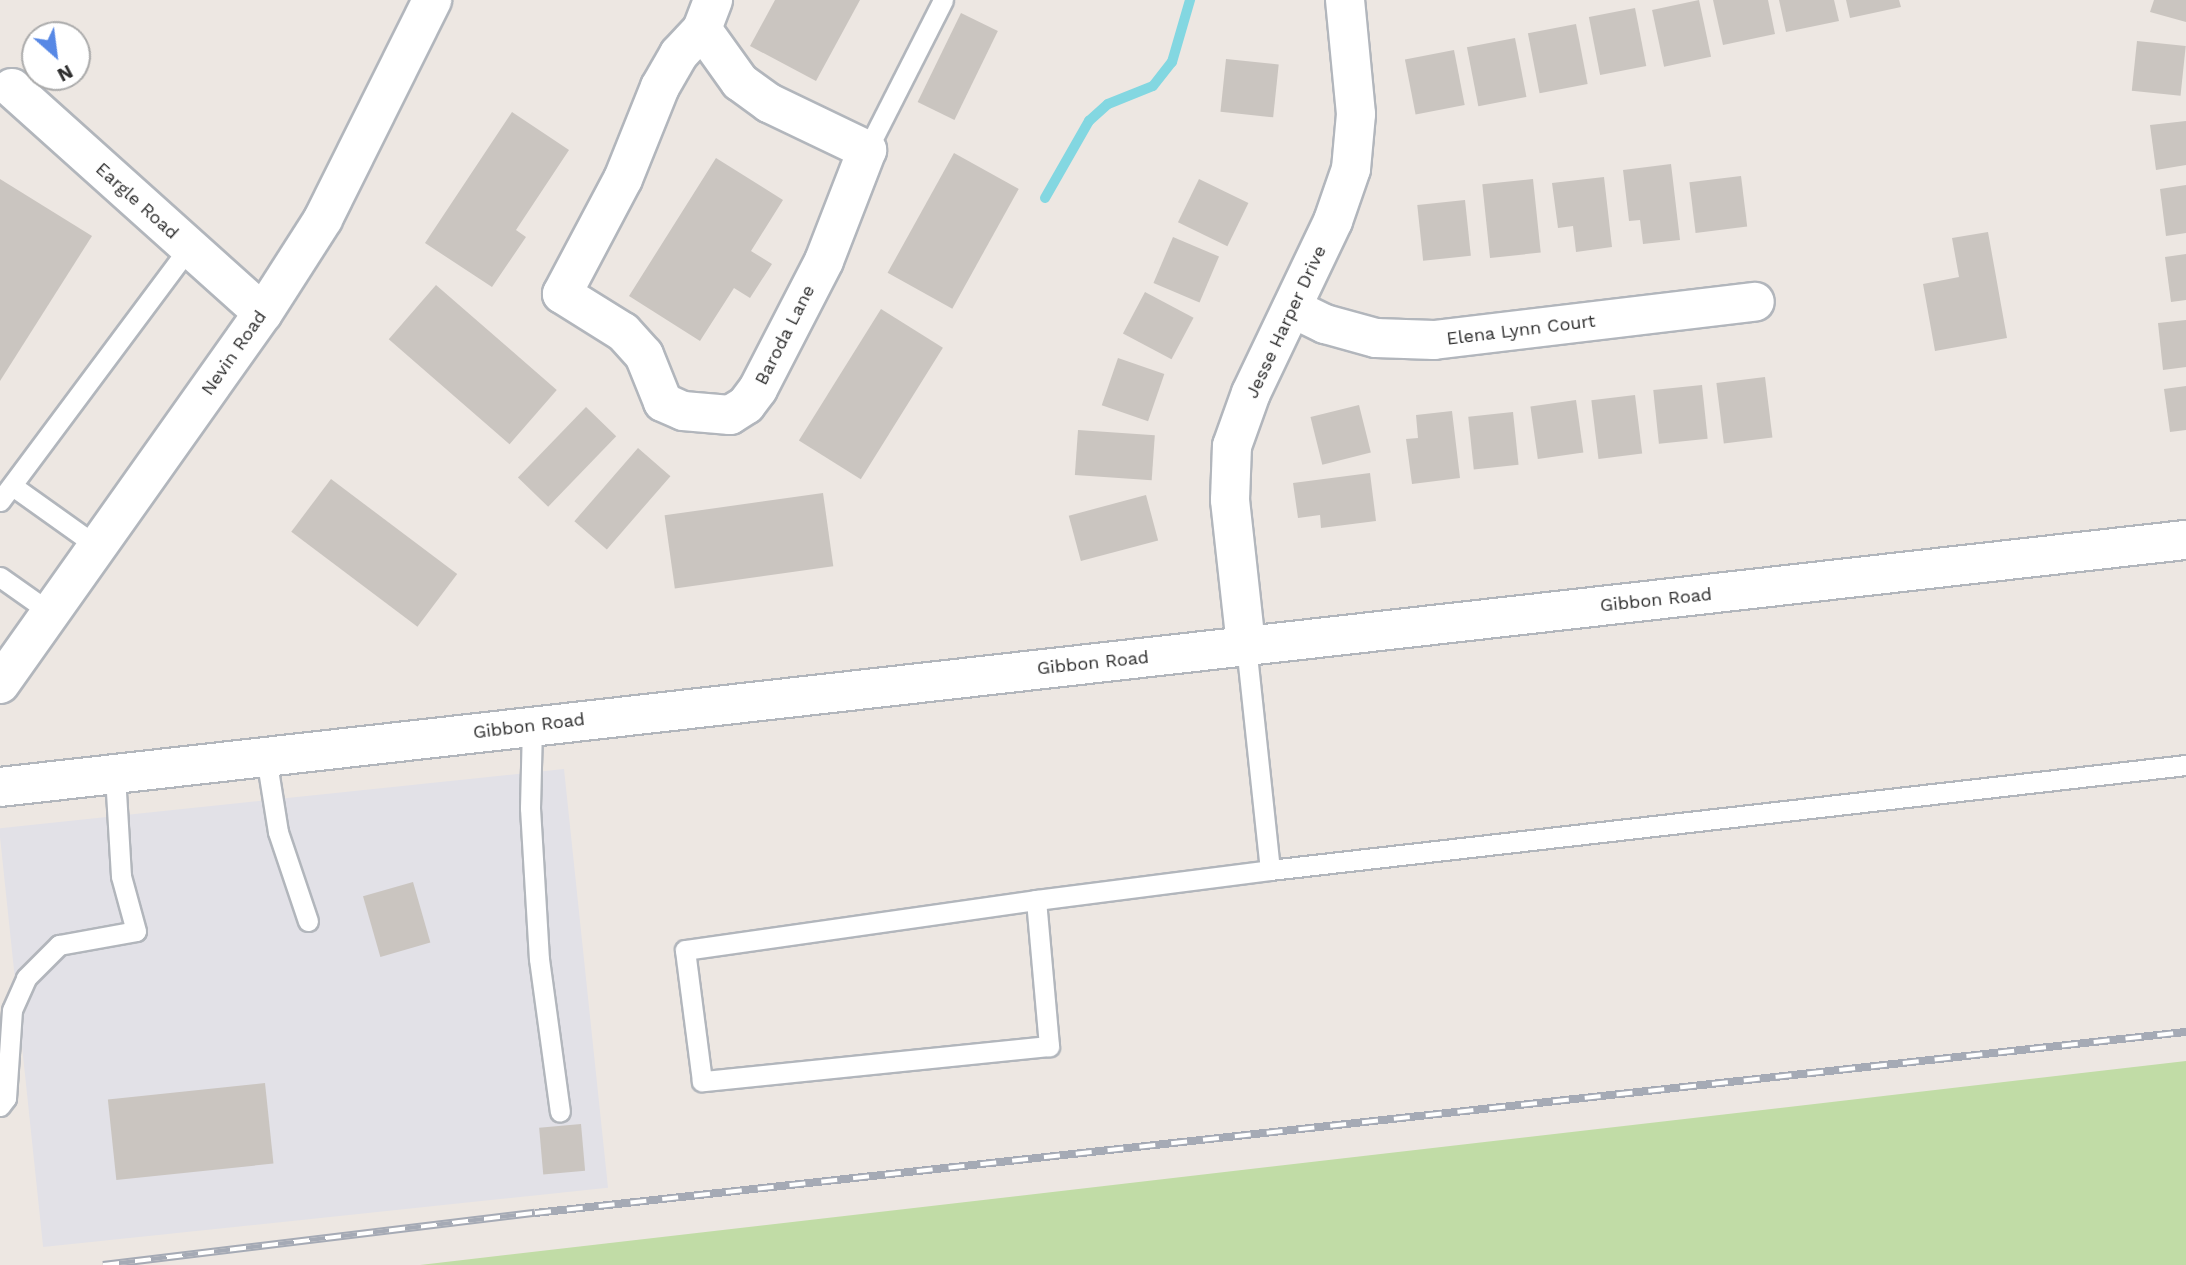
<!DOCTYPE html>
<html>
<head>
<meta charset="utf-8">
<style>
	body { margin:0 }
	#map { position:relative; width:2186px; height:1265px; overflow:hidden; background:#ede7e2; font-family:"Work Sans",sans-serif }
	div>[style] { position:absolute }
	.industrial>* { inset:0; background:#e2e1e7; transform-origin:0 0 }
	.green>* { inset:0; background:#c1dca6 }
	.stream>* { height:10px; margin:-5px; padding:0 5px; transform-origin:5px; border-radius:5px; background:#83d7e1 }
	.building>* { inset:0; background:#cac5c0; transform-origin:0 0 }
	.roads { filter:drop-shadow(2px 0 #b2b6bc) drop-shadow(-2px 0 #b2b6bc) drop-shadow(0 2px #b2b6bc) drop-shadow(0 -2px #b2b6bc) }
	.lane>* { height:19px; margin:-9.5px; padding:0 9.5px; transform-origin:9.5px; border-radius:9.5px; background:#fff }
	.street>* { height:38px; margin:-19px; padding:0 19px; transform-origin:19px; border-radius:19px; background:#fff }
	.secondary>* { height:38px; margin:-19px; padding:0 19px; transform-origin:19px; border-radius:19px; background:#fff }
	.rail>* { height:8px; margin-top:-4px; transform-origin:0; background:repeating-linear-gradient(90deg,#fff 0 16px,#a5aab5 0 32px); box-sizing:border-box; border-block:2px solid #a5aab5 }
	span { translate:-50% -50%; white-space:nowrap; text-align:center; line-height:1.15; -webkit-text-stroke:5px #fff; paint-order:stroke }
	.street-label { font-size:18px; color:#2e2e2e }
	.north { position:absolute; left:21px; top:21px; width:70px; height:70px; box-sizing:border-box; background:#fff; border:2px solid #ababab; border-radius:50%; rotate:152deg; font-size:19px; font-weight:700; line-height:28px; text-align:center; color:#2e2e2e }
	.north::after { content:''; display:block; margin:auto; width:24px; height:32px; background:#5788e5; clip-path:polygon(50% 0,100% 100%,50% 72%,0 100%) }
</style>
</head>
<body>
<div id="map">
	<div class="industrial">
		<i style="left:564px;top:769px;width:421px;height:568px;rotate:84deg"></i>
	</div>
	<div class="green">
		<i style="clip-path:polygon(2186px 1061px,2186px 1265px,420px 1265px)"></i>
	</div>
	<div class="stream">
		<i style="left:1045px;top:198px;width:89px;rotate:-60.3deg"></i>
		<i style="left:1089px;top:121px;width:25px;rotate:-42deg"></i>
		<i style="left:1108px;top:104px;width:48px;rotate:-21.8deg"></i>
		<i style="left:1153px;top:86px;width:31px;rotate:-52deg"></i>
		<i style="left:1172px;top:62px;width:65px;rotate:-73.8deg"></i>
	</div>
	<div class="building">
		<i style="clip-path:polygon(775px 0,860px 0,816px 81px,750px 46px)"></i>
		<i style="left:1699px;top:0;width:58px;height:48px;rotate:78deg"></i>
		<i style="clip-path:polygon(1713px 0,1768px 0,1775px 34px,1723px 45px)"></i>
		<i style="clip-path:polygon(1779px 0,1834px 0,1839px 21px,1786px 32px)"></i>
		<i style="clip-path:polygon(1846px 0,1899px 0,1901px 7px,1850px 18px)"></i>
		<i style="clip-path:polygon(2154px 0,2186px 0,2186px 22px,2150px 12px)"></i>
		<i style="left:1635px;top:8px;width:59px;height:47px;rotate:79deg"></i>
		<i style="left:961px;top:13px;width:41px;height:99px;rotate:26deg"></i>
		<i style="left:1576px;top:24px;width:61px;height:49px;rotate:79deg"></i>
		<i style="left:1515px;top:38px;width:60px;height:49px;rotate:79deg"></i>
		<i style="left:2137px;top:41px;width:49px;height:50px;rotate:6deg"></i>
		<i style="left:1454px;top:50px;width:56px;height:50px;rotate:79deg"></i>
		<i style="left:1226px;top:59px;width:53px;height:53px;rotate:6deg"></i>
		<i style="clip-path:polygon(512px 112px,569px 150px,516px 230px,526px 237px,492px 287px,425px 243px)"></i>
		<i style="clip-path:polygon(2186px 121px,2186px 165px,2156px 170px,2150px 125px)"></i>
		<i style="left:954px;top:153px;width:74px;height:137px;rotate:29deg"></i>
		<i style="clip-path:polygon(716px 158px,783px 200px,751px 251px,772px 264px,750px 298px,734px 288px,700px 341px,629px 296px)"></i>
		<i style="clip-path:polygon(1671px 164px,1680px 240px,1643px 244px,1640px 220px,1629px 221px,1623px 170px)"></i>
		<i style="left:1741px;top:176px;width:51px;height:52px;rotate:83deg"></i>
		<i style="clip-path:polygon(1604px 177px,1612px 247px,1576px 252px,1573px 226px,1558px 228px,1552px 183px)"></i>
		<i style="clip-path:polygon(0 179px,92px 236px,0 381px)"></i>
		<i style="left:1199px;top:179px;width:55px;height:48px;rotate:26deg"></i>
		<i style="left:1533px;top:179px;width:74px;height:51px;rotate:84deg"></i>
		<i style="clip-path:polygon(2186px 185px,2186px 233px,2166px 236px,2160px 189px)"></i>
		<i style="left:1465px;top:200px;width:56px;height:48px;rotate:84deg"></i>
		<i style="clip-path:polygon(1988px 232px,2007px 338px,1935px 351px,1923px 284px,1959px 277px,1952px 238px)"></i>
		<i style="left:1173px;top:237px;width:50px;height:50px;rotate:23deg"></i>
		<i style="clip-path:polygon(2186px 254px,2186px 300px,2171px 302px,2165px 257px)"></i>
		<i style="left:436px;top:285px;width:160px;height:72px;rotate:41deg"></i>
		<i style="left:1145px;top:292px;width:55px;height:47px;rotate:28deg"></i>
		<i style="left:881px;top:309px;width:73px;height:155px;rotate:32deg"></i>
		<i style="clip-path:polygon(2186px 320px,2186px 367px,2163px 370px,2158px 323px)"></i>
		<i style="left:1118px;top:358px;width:49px;height:50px;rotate:19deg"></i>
		<i style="left:1765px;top:377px;width:61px;height:49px;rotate:83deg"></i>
		<i style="left:1702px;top:385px;width:54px;height:49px;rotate:84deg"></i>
		<i style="clip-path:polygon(2186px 386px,2186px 430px,2170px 432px,2164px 389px)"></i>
		<i style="left:1635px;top:395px;width:59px;height:44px;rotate:83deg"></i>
		<i style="left:1576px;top:400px;width:53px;height:46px;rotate:82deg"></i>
		<i style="left:1359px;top:405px;width:49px;height:50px;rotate:76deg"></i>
		<i style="left:586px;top:407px;width:42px;height:98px;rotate:44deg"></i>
		<i style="clip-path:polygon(1452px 411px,1460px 478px,1412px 484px,1406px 439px,1418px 438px,1416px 415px)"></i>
		<i style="left:1513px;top:412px;width:53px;height:45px;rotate:84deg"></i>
		<i style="left:1078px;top:430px;width:77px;height:45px;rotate:4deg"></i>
		<i style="left:638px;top:448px;width:43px;height:97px;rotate:41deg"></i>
		<i style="clip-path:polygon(1370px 473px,1376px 521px,1321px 528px,1320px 515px,1298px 518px,1293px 483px)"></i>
		<i style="left:331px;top:479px;width:158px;height:66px;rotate:37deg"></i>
		<i style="left:823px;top:493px;width:74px;height:160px;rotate:82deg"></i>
		<i style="left:1146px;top:495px;width:47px;height:80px;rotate:75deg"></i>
		<i style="left:413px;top:882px;width:63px;height:52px;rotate:74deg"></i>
		<i style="left:265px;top:1083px;width:81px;height:158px;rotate:84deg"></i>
		<i style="left:581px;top:1124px;width:47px;height:42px;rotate:85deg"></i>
	</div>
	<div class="roads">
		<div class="lane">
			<i style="left:867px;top:150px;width:168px;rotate:-63.1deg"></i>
			<i style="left:14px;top:487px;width:103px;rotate:35.5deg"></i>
			<i style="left:0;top:501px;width:317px;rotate:-53.3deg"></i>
			<i style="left:0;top:577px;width:62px;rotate:35.2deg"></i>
			<i style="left:532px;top:726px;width:82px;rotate:91.4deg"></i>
			<i style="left:530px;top:808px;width:151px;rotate:86.6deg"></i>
			<i style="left:539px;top:959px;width:154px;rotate:82.2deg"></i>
			<i style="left:266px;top:757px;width:76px;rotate:80.9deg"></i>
			<i style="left:278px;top:832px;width:94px;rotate:71.4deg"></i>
			<i style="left:1270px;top:870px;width:922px;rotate:-6.54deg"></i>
			<i style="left:1036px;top:900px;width:147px;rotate:84.9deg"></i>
			<i style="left:1049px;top:1046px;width:349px;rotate:174.2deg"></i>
			<i style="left:702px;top:1081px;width:132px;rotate:-97.4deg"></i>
			<i style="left:685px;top:950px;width:355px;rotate:-8.1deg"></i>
			<i style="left:1036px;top:900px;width:236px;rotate:-7.3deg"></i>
			<i style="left:1270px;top:870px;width:226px;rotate:-96.1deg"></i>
			<i style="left:0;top:1106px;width:10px;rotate:-53deg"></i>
			<i style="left:6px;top:1098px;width:88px;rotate:-86.1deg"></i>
			<i style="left:12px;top:1010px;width:35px;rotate:-66deg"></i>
			<i style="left:26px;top:978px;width:47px;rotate:-45deg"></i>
			<i style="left:59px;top:945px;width:78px;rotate:-10.3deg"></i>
			<i style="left:136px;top:931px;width:57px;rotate:-105.3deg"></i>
			<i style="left:121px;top:876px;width:101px;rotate:-93.4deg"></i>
		</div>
		<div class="street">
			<i style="left:702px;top:29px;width:65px;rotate:54.4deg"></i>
			<i style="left:740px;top:82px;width:36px;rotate:36deg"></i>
			<i style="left:769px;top:103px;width:109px;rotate:25.6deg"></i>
			<i style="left:867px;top:150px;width:119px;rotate:111.2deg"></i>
			<i style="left:824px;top:261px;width:144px;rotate:117.3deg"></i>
			<i style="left:758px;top:389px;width:20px;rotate:127deg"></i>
			<i style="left:746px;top:405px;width:19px;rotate:148deg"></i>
			<i style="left:730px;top:415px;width:47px;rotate:-175.1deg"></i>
			<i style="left:683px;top:411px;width:22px;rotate:-156deg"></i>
			<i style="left:663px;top:402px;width:51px;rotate:-112deg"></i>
			<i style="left:644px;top:355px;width:31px;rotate:-132deg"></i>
			<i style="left:623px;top:332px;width:72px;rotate:-148.1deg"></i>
			<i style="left:562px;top:294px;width:130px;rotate:-62.1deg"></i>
			<i style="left:623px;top:179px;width:99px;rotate:-68.1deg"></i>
			<i style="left:660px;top:87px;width:38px;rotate:-60deg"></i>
			<i style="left:679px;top:54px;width:34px;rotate:-47deg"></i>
			<i style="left:702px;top:29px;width:31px;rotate:-69deg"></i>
			<i style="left:12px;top:88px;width:337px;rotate:41.9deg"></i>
			<i style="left:1292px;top:308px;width:37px;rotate:26deg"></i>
			<i style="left:1325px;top:324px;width:53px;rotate:15.4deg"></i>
			<i style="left:1376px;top:338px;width:58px;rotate:2deg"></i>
			<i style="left:1434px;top:340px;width:323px;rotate:-6.8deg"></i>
			<i style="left:1246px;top:645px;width:146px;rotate:-96.3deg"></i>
			<i style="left:1230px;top:500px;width:54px;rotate:-87.9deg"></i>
			<i style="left:1232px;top:446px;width:56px;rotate:-70.3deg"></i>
			<i style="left:1251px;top:393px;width:191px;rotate:-64.5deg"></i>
			<i style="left:1333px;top:221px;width:55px;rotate:-70.9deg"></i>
			<i style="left:1351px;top:169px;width:55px;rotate:-84.8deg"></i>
			<i style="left:1356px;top:114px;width:115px;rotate:-95.5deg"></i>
		</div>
		<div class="secondary">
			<i style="left:0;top:684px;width:455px;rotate:-54.7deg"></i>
			<i style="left:263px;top:313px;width:112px;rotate:-57.4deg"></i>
			<i style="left:323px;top:219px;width:245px;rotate:-63.5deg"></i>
			<i style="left:0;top:787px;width:2200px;rotate:-6.45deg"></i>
		</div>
	</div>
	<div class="rail">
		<i style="left:103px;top:1265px;width:435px;rotate:-6.9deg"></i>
		<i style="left:535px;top:1213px;width:1661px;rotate:-6.26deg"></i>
	</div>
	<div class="street-label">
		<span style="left:137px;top:201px;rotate:42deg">Eargle Road</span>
		<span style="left:1286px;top:322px;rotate:-65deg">Jesse Harper Drive</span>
		<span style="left:1521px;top:330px;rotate:-7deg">Elena Lynn Court</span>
		<span style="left:785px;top:335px;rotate:-63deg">Baroda Lane</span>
		<span style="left:234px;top:353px;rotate:-55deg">Nevin Road</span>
		<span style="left:1656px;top:600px;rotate:-6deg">Gibbon Road</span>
		<span style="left:1093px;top:663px;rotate:-6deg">Gibbon Road</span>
		<span style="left:529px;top:726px;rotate:-7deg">Gibbon Road</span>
	</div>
	<div class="north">N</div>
</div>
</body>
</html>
